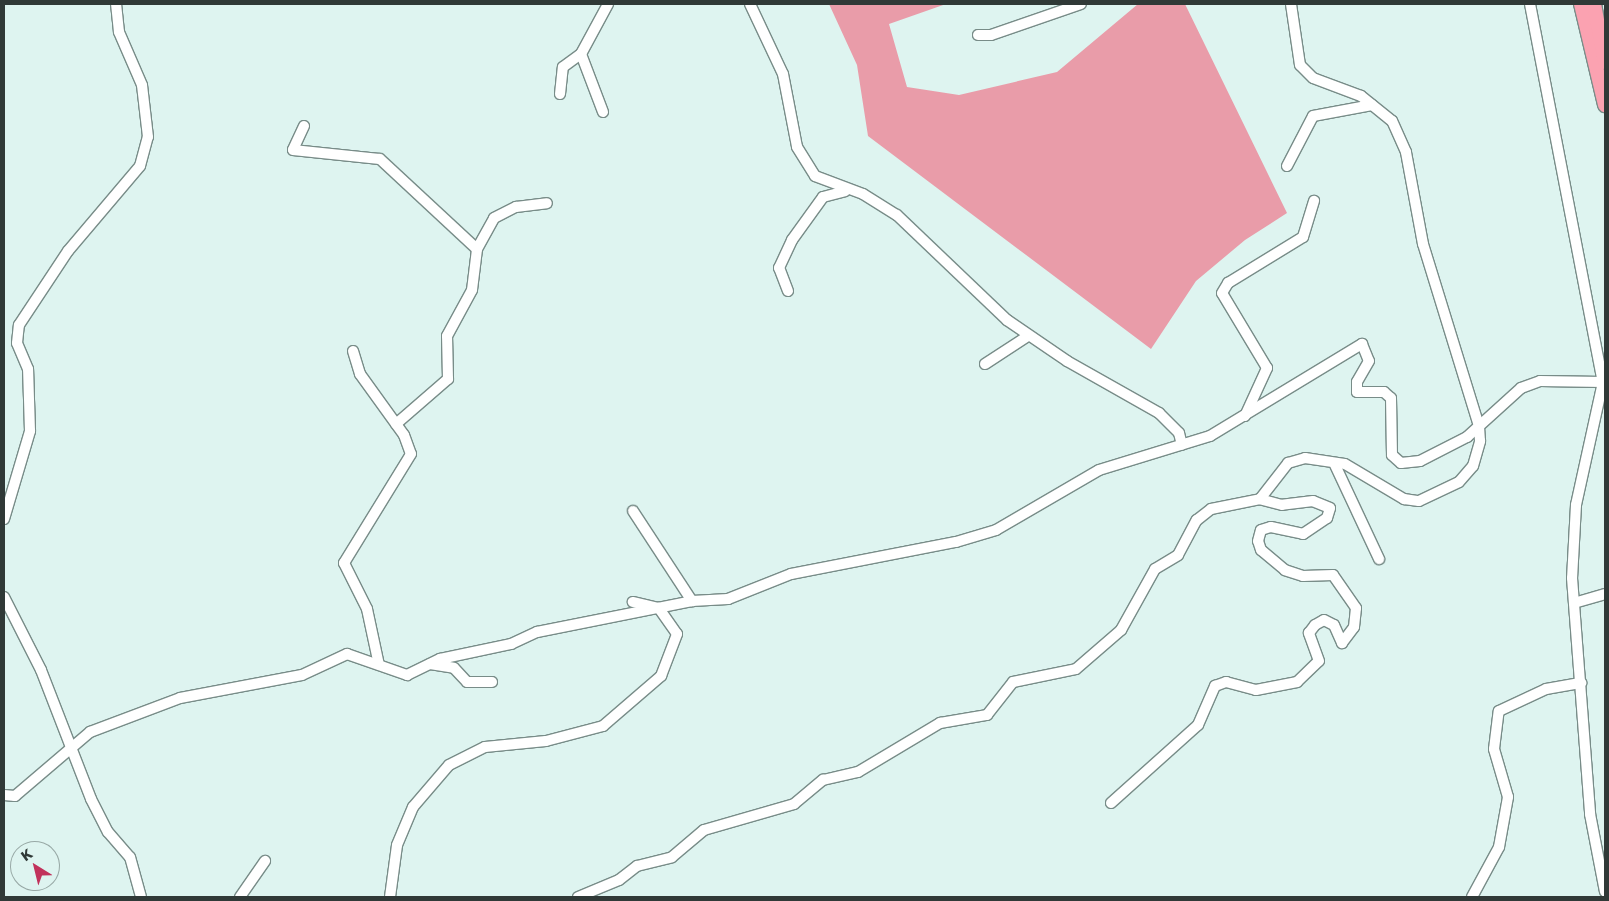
<!DOCTYPE html>
<html>
<head>
<meta charset="utf-8">
<style>
	body { margin:0 }
	#map { position:relative; width:1609px; height:901px; overflow:hidden; background:#def4f0; font-family:"Golos Text",sans-serif }
	div>[style] { position:absolute }
	.forest>* { inset:0; background:#e99ca9 }
	.roads { filter:drop-shadow(1px 0 #788c88) drop-shadow(-1px 0 #788c88) drop-shadow(0 1px #788c88) drop-shadow(0 -1px #788c88) }
	.minor>* { height:10px; margin:-5px; padding:0 5px; transform-origin:5px; border-radius:5px; background:#fff }
	.highway>* { height:14px; margin:-7px; padding:0 7px; transform-origin:7px; border-radius:7px; background:#fba2b1 }
	span { translate:-50% -50%; white-space:nowrap; text-align:center; line-height:1.15; -webkit-text-stroke:4.5px #def4f0; paint-order:stroke }
	.frame { position:absolute; inset:0; border:5px solid #303937; pointer-events:none }
	.north { position:absolute; left:10px; top:841px; width:50px; height:50px; box-sizing:border-box; background:#def4f0; border:1px solid #98a9a6; border-radius:50%; rotate:324deg; font-size:14px; font-weight:700; line-height:20px; text-align:center; color:#303937 }
	.north::after { content:''; display:block; margin:auto; width:18px; height:22px; background:#c1325b; clip-path:polygon(50% 0,100% 100%,50% 72%,0 100%) }
</style>
</head>
<body>
<div id="map">
	<div class="forest">
		<i style="clip-path:polygon(829px 4px,946px 4px,889px 24px,907px 87px,959px 95px,1057px 72px,1138px 4px,1185px 4px,1287px 213px,1245px 240px,1196px 281px,1151px 349px,868px 136px,857px 65px)"></i>
	</div>
	<div class="roads">
		<div class="minor">
			<i style="left:750px;top:4px;width:77px;rotate:64.8deg"></i>
			<i style="left:783px;top:74px;width:74px;rotate:79.1deg"></i>
			<i style="left:797px;top:147px;width:34px;rotate:58deg"></i>
			<i style="left:815px;top:176px;width:51px;rotate:20.6deg"></i>
			<i style="left:863px;top:194px;width:40px;rotate:32deg"></i>
			<i style="left:897px;top:215px;width:152px;rotate:43.7deg"></i>
			<i style="left:1007px;top:320px;width:73px;rotate:34.3deg"></i>
			<i style="left:1067px;top:361px;width:106px;rotate:29.5deg"></i>
			<i style="left:1159px;top:413px;width:28px;rotate:45deg"></i>
			<i style="left:1179px;top:433px;width:12px;rotate:76deg"></i>
			<i style="left:1530px;top:4px;width:385px;rotate:79.1deg"></i>
			<i style="left:1603px;top:382px;width:126px;rotate:102.4deg"></i>
			<i style="left:1576px;top:505px;width:73px;rotate:93.1deg"></i>
			<i style="left:1572px;top:578px;width:237px;rotate:85.6deg"></i>
			<i style="left:1590px;top:814px;width:79px;rotate:79.1deg"></i>
			<i style="left:978px;top:35px;width:13px"></i>
			<i style="left:991px;top:35px;width:95px;rotate:-19deg"></i>
			<i style="left:581px;top:54px;width:62px;rotate:69.2deg"></i>
			<i style="left:560px;top:94px;width:27px;rotate:-84deg"></i>
			<i style="left:563px;top:67px;width:22px;rotate:-36deg"></i>
			<i style="left:581px;top:54px;width:57px;rotate:-61.6deg"></i>
			<i style="left:304px;top:126px;width:26px;rotate:115deg"></i>
			<i style="left:293px;top:150px;width:87px;rotate:5.9deg"></i>
			<i style="left:380px;top:159px;width:132px;rotate:42.9deg"></i>
			<i style="left:1287px;top:166px;width:56px;rotate:-62.5deg"></i>
			<i style="left:1313px;top:116px;width:60px;rotate:-10.6deg"></i>
			<i style="left:788px;top:291px;width:25px;rotate:-111deg"></i>
			<i style="left:779px;top:268px;width:31px;rotate:-65deg"></i>
			<i style="left:792px;top:240px;width:53px;rotate:-54.2deg"></i>
			<i style="left:823px;top:197px;width:23px;rotate:-15deg"></i>
			<i style="left:353px;top:351px;width:24px;rotate:73deg"></i>
			<i style="left:360px;top:374px;width:75px;rotate:54.2deg"></i>
			<i style="left:404px;top:435px;width:20px;rotate:70deg"></i>
			<i style="left:411px;top:454px;width:128px;rotate:121.6deg"></i>
			<i style="left:344px;top:563px;width:51px;rotate:63.4deg"></i>
			<i style="left:367px;top:609px;width:57px;rotate:77.9deg"></i>
			<i style="left:985px;top:364px;width:51px;rotate:-33.1deg"></i>
			<i style="left:1245px;top:416px;width:53px;rotate:-65.4deg"></i>
			<i style="left:1267px;top:368px;width:87px;rotate:-121deg"></i>
			<i style="left:1222px;top:293px;width:12px;rotate:-59deg"></i>
			<i style="left:1228px;top:283px;width:88px;rotate:-31.5deg"></i>
			<i style="left:1303px;top:237px;width:38px;rotate:-73deg"></i>
			<i style="left:396px;top:424px;width:69px;rotate:-40.9deg"></i>
			<i style="left:448px;top:379px;width:43px;rotate:-91.3deg"></i>
			<i style="left:447px;top:336px;width:52px;rotate:-61.5deg"></i>
			<i style="left:472px;top:290px;width:41px;rotate:-83deg"></i>
			<i style="left:477px;top:249px;width:35px;rotate:-61deg"></i>
			<i style="left:494px;top:218px;width:25px;rotate:-27deg"></i>
			<i style="left:516px;top:207px;width:31px;rotate:-7deg"></i>
			<i style="left:1335px;top:465px;width:104px;rotate:64.9deg"></i>
			<i style="left:633px;top:511px;width:108px;rotate:56.8deg"></i>
			<i style="left:4px;top:519px;width:92px;rotate:-73.5deg"></i>
			<i style="left:30px;top:431px;width:62px;rotate:-91.8deg"></i>
			<i style="left:28px;top:369px;width:28px;rotate:-113deg"></i>
			<i style="left:17px;top:343px;width:18px;rotate:-84deg"></i>
			<i style="left:19px;top:325px;width:89px;rotate:-56.5deg"></i>
			<i style="left:68px;top:251px;width:111px;rotate:-49.7deg"></i>
			<i style="left:140px;top:166px;width:30px;rotate:-75deg"></i>
			<i style="left:148px;top:137px;width:52px;rotate:-96.6deg"></i>
			<i style="left:142px;top:85px;width:58px;rotate:-113.5deg"></i>
			<i style="left:119px;top:32px;width:28px;rotate:-96deg"></i>
			<i style="left:4px;top:597px;width:82px;rotate:63.1deg"></i>
			<i style="left:41px;top:670px;width:138px;rotate:68.8deg"></i>
			<i style="left:91px;top:799px;width:37px;rotate:63deg"></i>
			<i style="left:108px;top:832px;width:33px;rotate:49deg"></i>
			<i style="left:130px;top:857px;width:41px;rotate:74.6deg"></i>
			<i style="left:1574px;top:603px;width:32px;rotate:-16deg"></i>
			<i style="left:430px;top:664px;width:24px;rotate:9deg"></i>
			<i style="left:454px;top:668px;width:19px;rotate:47deg"></i>
			<i style="left:467px;top:682px;width:25px"></i>
			<i style="left:4px;top:795px;width:11px;rotate:5deg"></i>
			<i style="left:15px;top:796px;width:99px;rotate:-40.5deg"></i>
			<i style="left:90px;top:732px;width:96px;rotate:-20.7deg"></i>
			<i style="left:180px;top:698px;width:124px;rotate:-10.7deg"></i>
			<i style="left:302px;top:675px;width:50px;rotate:-25deg"></i>
			<i style="left:347px;top:654px;width:64px;rotate:19.3deg"></i>
			<i style="left:407px;top:675px;width:37px;rotate:-26deg"></i>
			<i style="left:440px;top:659px;width:73px;rotate:-11.9deg"></i>
			<i style="left:511px;top:644px;width:29px;rotate:-25deg"></i>
			<i style="left:537px;top:632px;width:158px;rotate:-11.3deg"></i>
			<i style="left:692px;top:601px;width:36px;rotate:-3deg"></i>
			<i style="left:728px;top:599px;width:68px;rotate:-21.6deg"></i>
			<i style="left:791px;top:574px;width:168px;rotate:-11deg"></i>
			<i style="left:956px;top:542px;width:42px;rotate:-16.7deg"></i>
			<i style="left:996px;top:530px;width:119px;rotate:-30.2deg"></i>
			<i style="left:1099px;top:470px;width:116px;rotate:-17deg"></i>
			<i style="left:1210px;top:436px;width:178px;rotate:-31.2deg"></i>
			<i style="left:1362px;top:344px;width:18px;rotate:68deg"></i>
			<i style="left:1369px;top:361px;width:24px;rotate:120deg"></i>
			<i style="left:1357px;top:382px;width:10px;rotate:90deg"></i>
			<i style="left:1357px;top:392px;width:27px"></i>
			<i style="left:1384px;top:392px;width:9px;rotate:41deg"></i>
			<i style="left:1391px;top:398px;width:57px;rotate:89deg"></i>
			<i style="left:1392px;top:455px;width:12px;rotate:42deg"></i>
			<i style="left:1401px;top:463px;width:19px;rotate:-6deg"></i>
			<i style="left:1420px;top:461px;width:53px;rotate:-27.1deg"></i>
			<i style="left:1467px;top:437px;width:73px;rotate:-42.2deg"></i>
			<i style="left:1521px;top:388px;width:20px;rotate:-20deg"></i>
			<i style="left:1540px;top:381px;width:63px;rotate:0.9deg"></i>
			<i style="left:1111px;top:803px;width:117px;rotate:-41.9deg"></i>
			<i style="left:1198px;top:725px;width:43px;rotate:-66.4deg"></i>
			<i style="left:1215px;top:686px;width:12px;rotate:-20deg"></i>
			<i style="left:1226px;top:682px;width:31px;rotate:15deg"></i>
			<i style="left:1256px;top:690px;width:42px;rotate:-11deg"></i>
			<i style="left:1297px;top:682px;width:30px;rotate:-44deg"></i>
			<i style="left:1319px;top:661px;width:30px;rotate:-110deg"></i>
			<i style="left:1309px;top:633px;width:10px;rotate:-53deg"></i>
			<i style="left:1315px;top:625px;width:10px;rotate:-29deg"></i>
			<i style="left:1324px;top:620px;width:11px;rotate:27deg"></i>
			<i style="left:1334px;top:625px;width:20px;rotate:66deg"></i>
			<i style="left:1342px;top:643px;width:20px;rotate:-53deg"></i>
			<i style="left:1354px;top:627px;width:19px;rotate:-84deg"></i>
			<i style="left:1356px;top:608px;width:40px;rotate:-124.9deg"></i>
			<i style="left:1333px;top:575px;width:30px;rotate:178deg"></i>
			<i style="left:1303px;top:576px;width:19px;rotate:-162deg"></i>
			<i style="left:1285px;top:570px;width:31px;rotate:-140deg"></i>
			<i style="left:1261px;top:550px;width:9px;rotate:-108deg"></i>
			<i style="left:1258px;top:541px;width:11px;rotate:-75deg"></i>
			<i style="left:1261px;top:530px;width:10px;rotate:-17deg"></i>
			<i style="left:1271px;top:527px;width:33px;rotate:12deg"></i>
			<i style="left:1303px;top:534px;width:29px;rotate:-34deg"></i>
			<i style="left:1327px;top:518px;width:10px;rotate:-73deg"></i>
			<i style="left:1330px;top:508px;width:18px;rotate:-158deg"></i>
			<i style="left:1313px;top:501px;width:31px;rotate:173deg"></i>
			<i style="left:1282px;top:505px;width:23px;rotate:-165deg"></i>
			<i style="left:240px;top:897px;width:44px;rotate:-55.2deg"></i>
			<i style="left:390px;top:897px;width:52px;rotate:-82.3deg"></i>
			<i style="left:397px;top:845px;width:41px;rotate:-67.2deg"></i>
			<i style="left:413px;top:807px;width:55px;rotate:-49.4deg"></i>
			<i style="left:449px;top:765px;width:40px;rotate:-26.6deg"></i>
			<i style="left:485px;top:747px;width:61px;rotate:-5.6deg"></i>
			<i style="left:546px;top:741px;width:59px;rotate:-14.7deg"></i>
			<i style="left:603px;top:726px;width:77px;rotate:-40.8deg"></i>
			<i style="left:661px;top:676px;width:45px;rotate:-69.1deg"></i>
			<i style="left:677px;top:634px;width:32px;rotate:-125deg"></i>
			<i style="left:659px;top:608px;width:27px;rotate:-167deg"></i>
			<i style="left:578px;top:897px;width:44px;rotate:-22.5deg"></i>
			<i style="left:619px;top:880px;width:23px;rotate:-38deg"></i>
			<i style="left:637px;top:866px;width:36px;rotate:-14deg"></i>
			<i style="left:672px;top:857px;width:42px;rotate:-40.2deg"></i>
			<i style="left:704px;top:830px;width:94px;rotate:-16.1deg"></i>
			<i style="left:794px;top:804px;width:38px;rotate:-40deg"></i>
			<i style="left:823px;top:780px;width:36px;rotate:-13deg"></i>
			<i style="left:858px;top:772px;width:96px;rotate:-30.9deg"></i>
			<i style="left:940px;top:723px;width:48px;rotate:-9.7deg"></i>
			<i style="left:987px;top:715px;width:42px;rotate:-51.8deg"></i>
			<i style="left:1013px;top:682px;width:64px;rotate:-11.7deg"></i>
			<i style="left:1076px;top:669px;width:60px;rotate:-40.9deg"></i>
			<i style="left:1121px;top:630px;width:70px;rotate:-60.9deg"></i>
			<i style="left:1155px;top:569px;width:27px;rotate:-31deg"></i>
			<i style="left:1178px;top:555px;width:40px;rotate:-62deg"></i>
			<i style="left:1197px;top:520px;width:18px;rotate:-38deg"></i>
			<i style="left:1211px;top:509px;width:50px;rotate:-11.5deg"></i>
			<i style="left:1260px;top:499px;width:46px;rotate:-52.1deg"></i>
			<i style="left:1288px;top:463px;width:18px;rotate:-16deg"></i>
			<i style="left:1305px;top:458px;width:40px;rotate:8.5deg"></i>
			<i style="left:1345px;top:464px;width:69px;rotate:30.7deg"></i>
			<i style="left:1404px;top:499px;width:15px;rotate:8deg"></i>
			<i style="left:1419px;top:501px;width:44px;rotate:-25.4deg"></i>
			<i style="left:1459px;top:482px;width:21px;rotate:-49deg"></i>
			<i style="left:1473px;top:466px;width:26px;rotate:-74deg"></i>
			<i style="left:1480px;top:441px;width:15px;rotate:-94deg"></i>
			<i style="left:1479px;top:426px;width:190px;rotate:-107.1deg"></i>
			<i style="left:1423px;top:244px;width:94px;rotate:-100.5deg"></i>
			<i style="left:1406px;top:152px;width:34px;rotate:-114deg"></i>
			<i style="left:1392px;top:121px;width:40px;rotate:-141deg"></i>
			<i style="left:1361px;top:96px;width:51px;rotate:-159.4deg"></i>
			<i style="left:1313px;top:78px;width:18px;rotate:-135deg"></i>
			<i style="left:1300px;top:65px;width:62px;rotate:-98.4deg"></i>
			<i style="left:1472px;top:897px;width:57px;rotate:-61.6deg"></i>
			<i style="left:1499px;top:847px;width:51px;rotate:-79.8deg"></i>
			<i style="left:1508px;top:797px;width:50px;rotate:-106.3deg"></i>
			<i style="left:1494px;top:749px;width:38px;rotate:-83deg"></i>
			<i style="left:1499px;top:711px;width:52px;rotate:-25.1deg"></i>
			<i style="left:1546px;top:689px;width:36px;rotate:-10deg"></i>
		</div>
		<div class="highway">
			<i style="left:1581px;top:4px;width:104px;rotate:76.6deg"></i>
			<i style="left:1594px;top:4px;width:59px;rotate:79.3deg"></i>
		</div>
	</div>
	<div class="frame"></div>
	<div class="north">K</div>
</div>
</body>
</html>
